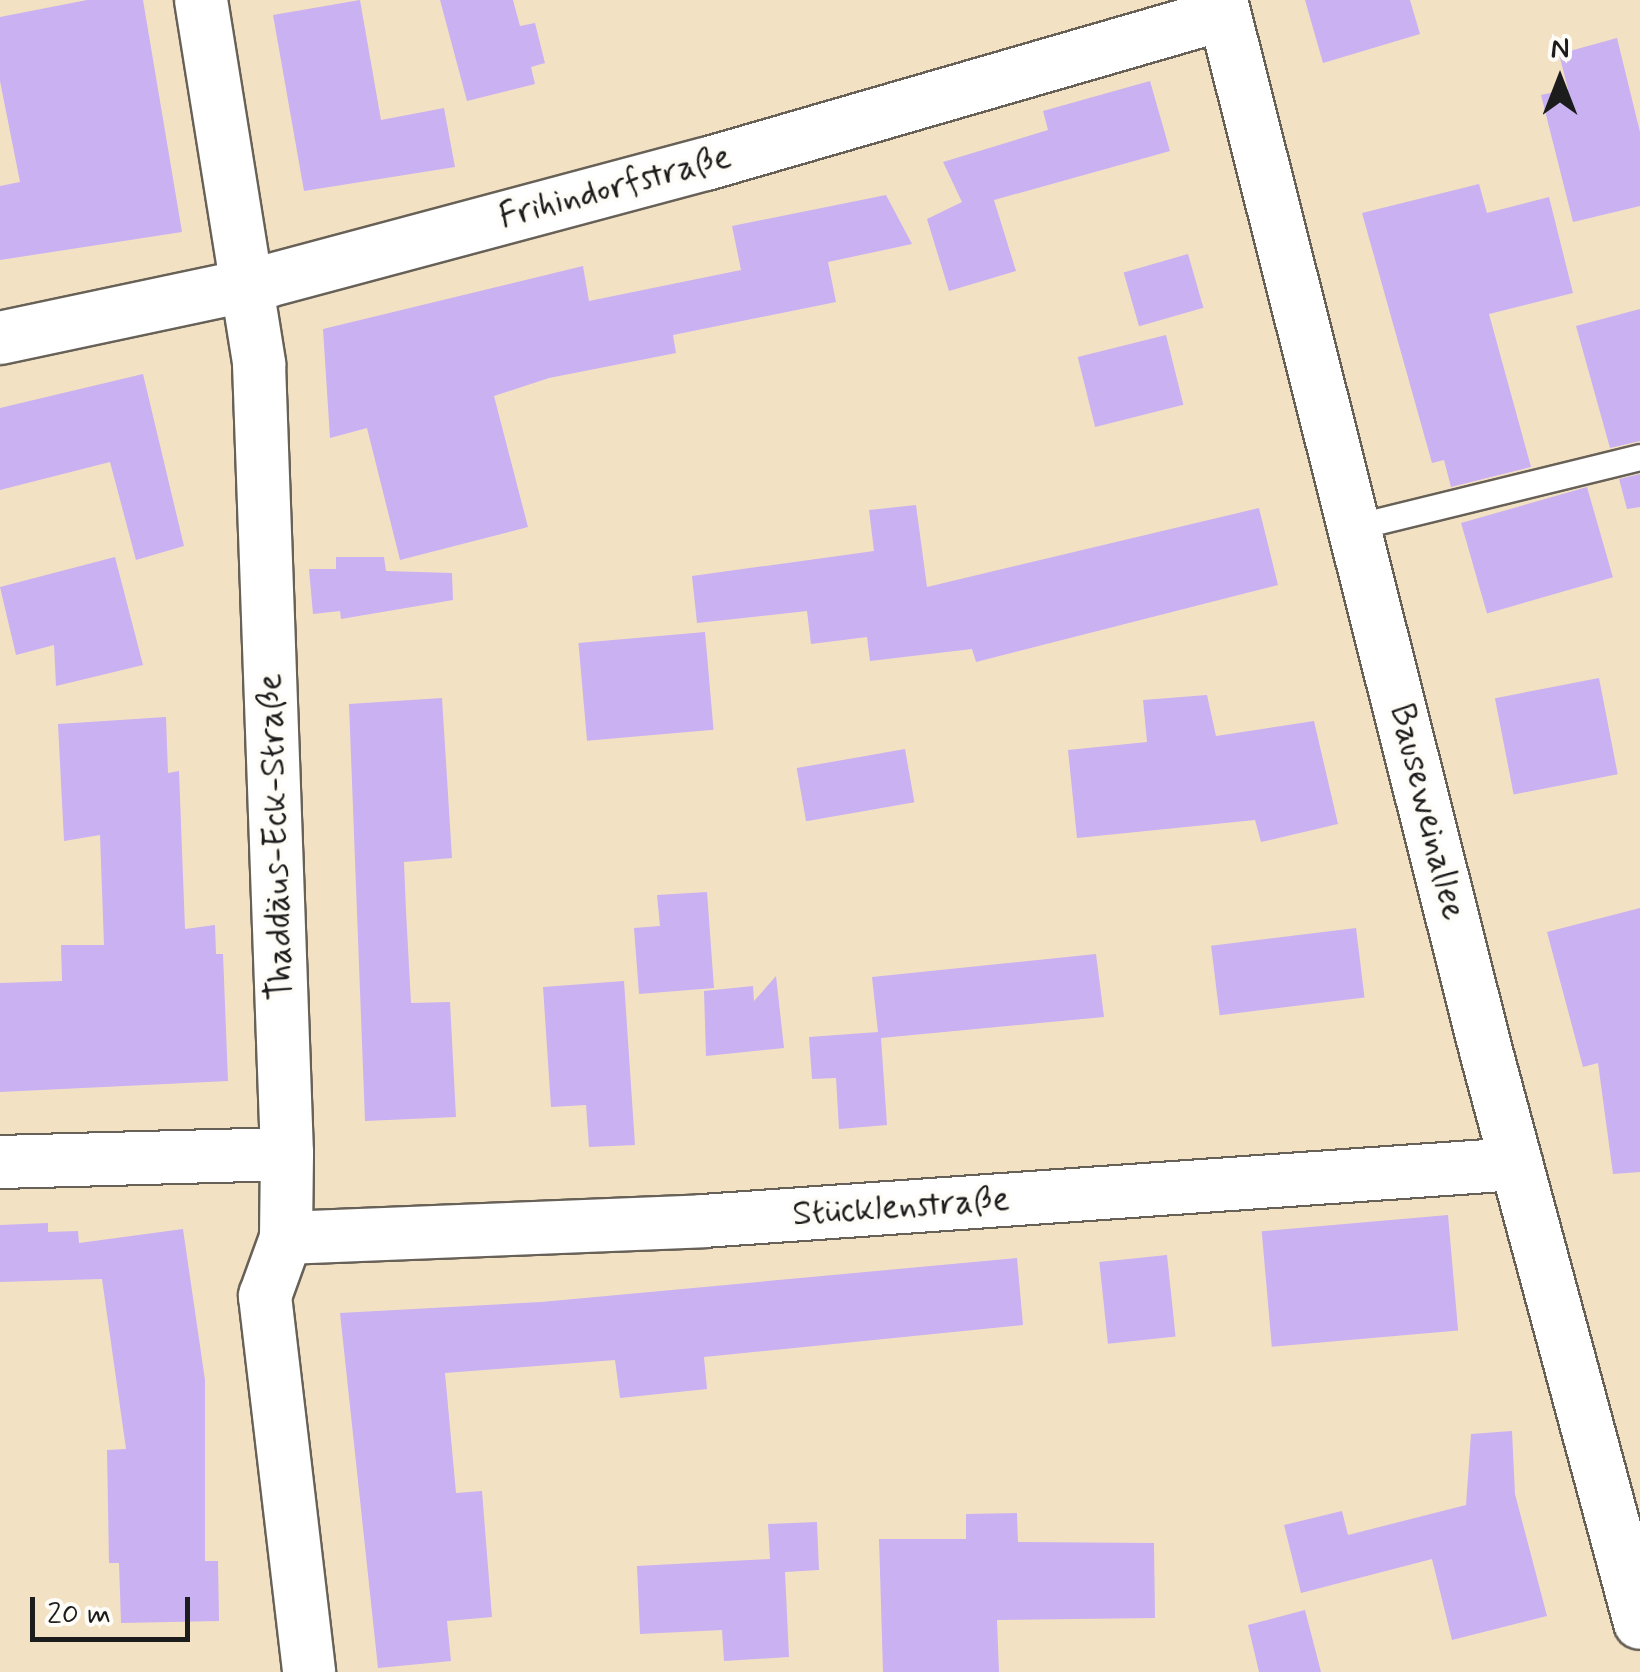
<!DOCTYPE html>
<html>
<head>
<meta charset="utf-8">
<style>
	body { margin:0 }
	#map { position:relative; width:1640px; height:1672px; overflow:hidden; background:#f3e1c4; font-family:Mynerve,sans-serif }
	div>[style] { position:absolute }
	.building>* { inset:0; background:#cab1f1; transform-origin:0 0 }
	.roads { filter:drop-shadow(2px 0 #676157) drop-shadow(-2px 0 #676157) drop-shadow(0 2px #676157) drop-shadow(0 -2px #676157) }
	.lane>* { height:25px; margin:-12.5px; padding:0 12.5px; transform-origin:12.5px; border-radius:12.5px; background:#fff }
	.street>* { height:52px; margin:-26px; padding:0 26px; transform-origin:26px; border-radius:26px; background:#fff }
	span { translate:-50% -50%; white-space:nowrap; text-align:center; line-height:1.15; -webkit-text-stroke:8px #fdfcf7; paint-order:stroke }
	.street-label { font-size:35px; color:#1c1c1c }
	.north { position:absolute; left:1510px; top:30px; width:100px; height:100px; -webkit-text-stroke:8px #fdfcf7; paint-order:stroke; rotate:0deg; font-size:28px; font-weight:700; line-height:40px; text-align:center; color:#1c1c1c }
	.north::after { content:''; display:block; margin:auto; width:35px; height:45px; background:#1c1c1c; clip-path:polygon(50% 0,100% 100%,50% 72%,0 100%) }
	.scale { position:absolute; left:30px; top:1597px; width:160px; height:45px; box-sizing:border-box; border:5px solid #1c1c1c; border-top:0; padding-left:12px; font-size:30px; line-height:35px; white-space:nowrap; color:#1c1c1c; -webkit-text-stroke:8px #fdfcf7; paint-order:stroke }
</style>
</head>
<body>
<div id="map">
	<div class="building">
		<i style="clip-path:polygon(87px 0,143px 0,182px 232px,0 260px,0 186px,20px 182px,0 81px,0 17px)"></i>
		<i style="clip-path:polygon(360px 0,381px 120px,444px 108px,455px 167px,304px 191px,273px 15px)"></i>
		<i style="clip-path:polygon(440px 0,513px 0,520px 26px,535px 23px,545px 63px,531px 67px,535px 84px,467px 101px)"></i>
		<i style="clip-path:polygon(1305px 0,1410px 0,1420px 34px,1323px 63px)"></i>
		<i style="clip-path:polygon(1617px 38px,1640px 132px,1640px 206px,1573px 222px,1541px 95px,1568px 89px,1559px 54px)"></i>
		<i style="clip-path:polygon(1150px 81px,1170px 151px,994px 200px,1016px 271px,949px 291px,927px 219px,962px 202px,943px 162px,1048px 130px,1043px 111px)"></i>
		<i style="clip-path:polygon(1479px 184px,1487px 213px,1549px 197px,1573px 293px,1489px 314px,1531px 467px,1451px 487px,1444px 460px,1432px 463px,1362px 213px)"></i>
		<i style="clip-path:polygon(886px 195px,912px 244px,828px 262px,836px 302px,673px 335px,676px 353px,549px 378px,494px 396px,528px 527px,400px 560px,367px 428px,330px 438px,323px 329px,583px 266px,589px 301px,741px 270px,732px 226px)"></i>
		<i style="left:1188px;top:254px;width:56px;height:67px;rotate:74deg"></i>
		<i style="clip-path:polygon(1640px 309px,1640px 441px,1610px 448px,1576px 326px)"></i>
		<i style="left:1166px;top:335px;width:72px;height:91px;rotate:76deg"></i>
		<i style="clip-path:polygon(143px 374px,184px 546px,136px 560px,110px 462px,0 490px,0 408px)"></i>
		<i style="clip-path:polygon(1640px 474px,1640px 507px,1627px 509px,1619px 479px)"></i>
		<i style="left:1587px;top:487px;width:94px;height:131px;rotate:74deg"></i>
		<i style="clip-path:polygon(916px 505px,927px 587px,1259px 508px,1278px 585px,976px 662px,972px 649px,870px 661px,867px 637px,811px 644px,807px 611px,697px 623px,692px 576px,874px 551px,869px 510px)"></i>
		<i style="clip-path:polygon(115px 557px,143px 665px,56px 686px,54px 645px,16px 655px,0 587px)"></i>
		<i style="clip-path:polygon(336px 557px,384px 557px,386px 571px,452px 573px,453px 600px,341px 619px,340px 611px,313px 614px,309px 569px,336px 569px)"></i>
		<i style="left:705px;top:632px;width:98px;height:127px;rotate:85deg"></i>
		<i style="left:1599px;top:678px;width:98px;height:106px;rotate:79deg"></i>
		<i style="clip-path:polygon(1207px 695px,1216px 736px,1314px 721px,1338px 824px,1261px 842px,1255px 820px,1077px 838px,1068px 750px,1147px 742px,1143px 700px)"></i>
		<i style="clip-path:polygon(442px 698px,452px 858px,404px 862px,406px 911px,411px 1003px,450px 1002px,456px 1117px,365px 1121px,349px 704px)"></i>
		<i style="clip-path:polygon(166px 717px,168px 773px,179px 771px,185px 929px,215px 925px,216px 954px,223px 954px,228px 1081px,0 1092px,0 983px,62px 981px,61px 945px,104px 945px,100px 835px,64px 841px,58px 724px)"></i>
		<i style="left:905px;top:749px;width:54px;height:110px;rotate:80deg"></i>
		<i style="clip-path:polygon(707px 892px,714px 988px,639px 994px,634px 928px,660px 926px,657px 895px)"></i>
		<i style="clip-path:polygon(1640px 908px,1640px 1172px,1613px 1174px,1598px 1063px,1583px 1067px,1547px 932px)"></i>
		<i style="left:1356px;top:928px;width:70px;height:146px;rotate:83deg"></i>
		<i style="clip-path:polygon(1096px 954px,1104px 1017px,881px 1038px,887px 1125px,839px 1129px,836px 1078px,812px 1079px,809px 1037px,878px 1032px,872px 977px)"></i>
		<i style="clip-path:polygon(776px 976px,784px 1048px,706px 1056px,704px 991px,753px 986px,754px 1001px)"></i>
		<i style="clip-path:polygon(624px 981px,635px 1145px,589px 1147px,586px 1105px,551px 1107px,543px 987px)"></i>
		<i style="left:1448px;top:1215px;width:116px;height:187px;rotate:85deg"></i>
		<i style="clip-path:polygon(48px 1223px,48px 1232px,78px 1231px,79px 1243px,183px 1229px,205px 1380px,205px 1561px,218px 1561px,219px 1621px,121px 1623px,119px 1563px,109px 1563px,107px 1450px,126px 1449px,102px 1279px,0 1282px,0 1225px)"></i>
		<i style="left:1167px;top:1255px;width:82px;height:68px;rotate:84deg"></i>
		<i style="clip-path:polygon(1017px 1258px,1023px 1325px,704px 1357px,707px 1389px,620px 1398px,615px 1360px,445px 1373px,456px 1493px,482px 1491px,492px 1617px,447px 1621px,451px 1661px,378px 1668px,340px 1313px,541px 1302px)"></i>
		<i style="clip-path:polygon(1512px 1431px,1515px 1494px,1547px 1616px,1452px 1640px,1432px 1559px,1301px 1593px,1284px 1525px,1342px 1511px,1348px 1535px,1466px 1505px,1471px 1434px)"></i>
		<i style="clip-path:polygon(1017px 1513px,1018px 1542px,1154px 1543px,1155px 1618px,997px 1620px,999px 1672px,883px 1672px,879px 1539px,966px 1539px,966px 1514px)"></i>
		<i style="clip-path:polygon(817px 1522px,819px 1570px,785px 1572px,789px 1657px,724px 1661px,722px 1630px,640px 1634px,637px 1566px,770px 1559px,768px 1524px)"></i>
		<i style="clip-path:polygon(1305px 1610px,1321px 1672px,1259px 1672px,1248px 1625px)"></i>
	</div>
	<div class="roads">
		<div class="lane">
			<i style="left:1355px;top:527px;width:293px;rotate:-13.8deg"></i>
		</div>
		<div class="street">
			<i style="left:201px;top:0;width:369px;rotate:80.9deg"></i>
			<i style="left:259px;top:364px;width:790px;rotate:87.97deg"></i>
			<i style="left:287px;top:1154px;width:84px;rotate:90.7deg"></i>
			<i style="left:286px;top:1238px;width:62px;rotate:109.9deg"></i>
			<i style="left:265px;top:1296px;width:379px;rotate:83.3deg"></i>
			<i style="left:1221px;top:0;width:1088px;rotate:75.85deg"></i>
			<i style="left:1487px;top:1055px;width:588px;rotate:74.92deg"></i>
			<i style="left:0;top:338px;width:274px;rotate:-12deg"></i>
			<i style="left:268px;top:281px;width:453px;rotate:-15deg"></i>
			<i style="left:706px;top:164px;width:539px;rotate:-16.15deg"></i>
			<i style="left:0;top:1162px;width:287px;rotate:-1.6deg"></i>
			<i style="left:286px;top:1238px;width:417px;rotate:-2.3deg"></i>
			<i style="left:703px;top:1221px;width:815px;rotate:-4.01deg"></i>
		</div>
	</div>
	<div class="street-label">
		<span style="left:615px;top:187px;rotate:-15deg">Frihindorfstraße</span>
		<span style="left:1427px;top:812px;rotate:76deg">Bauseweinallee</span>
		<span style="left:276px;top:837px;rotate:-92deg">Thaddäus-Eck-Straße</span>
		<span style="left:901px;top:1207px;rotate:-4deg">Stücklenstraße</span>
	</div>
	<div class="north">N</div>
	<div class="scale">20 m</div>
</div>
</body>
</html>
